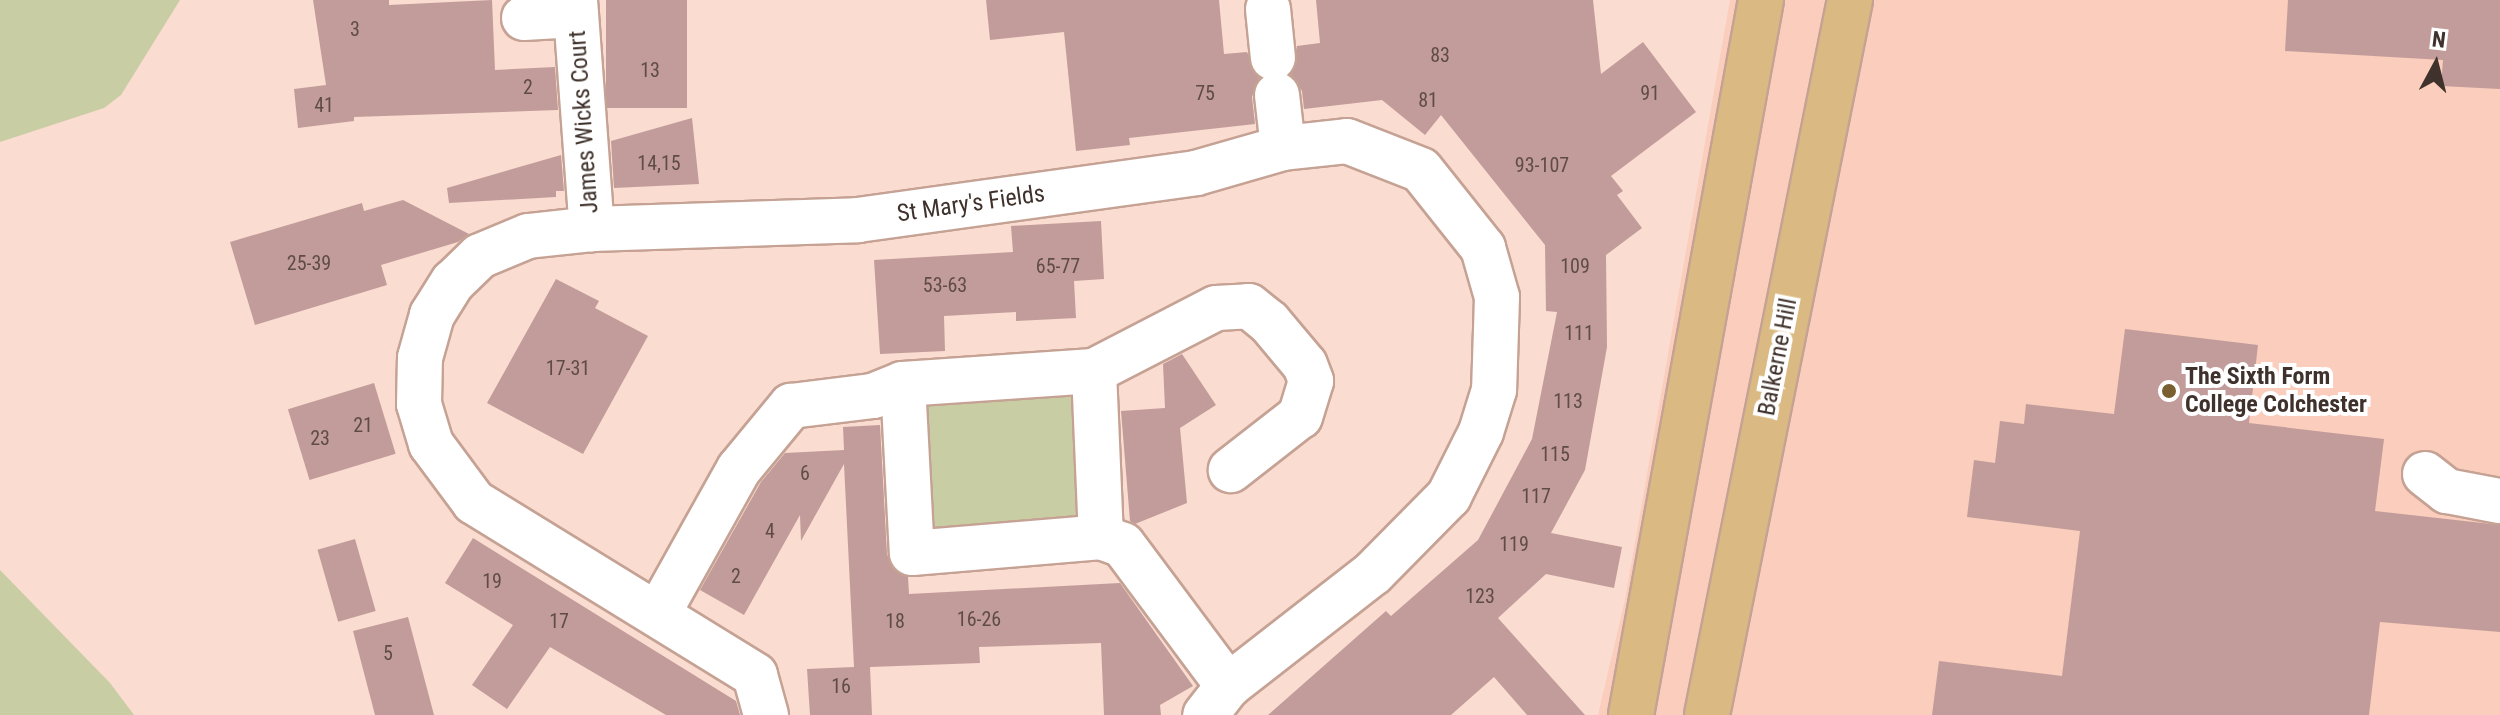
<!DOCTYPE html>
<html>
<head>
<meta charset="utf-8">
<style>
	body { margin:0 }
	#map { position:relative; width:2500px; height:715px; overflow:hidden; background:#fadcd0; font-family:"Roboto Condensed",sans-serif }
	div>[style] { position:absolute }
	.built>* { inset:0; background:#facdbc }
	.green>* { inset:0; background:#c8cda3; transform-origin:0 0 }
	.building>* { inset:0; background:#c29c9a; transform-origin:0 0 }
	.roads { filter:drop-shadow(2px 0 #c5a294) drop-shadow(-2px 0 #c5a294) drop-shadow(0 2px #c5a294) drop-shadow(0 -2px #c5a294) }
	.minor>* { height:44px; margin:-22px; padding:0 22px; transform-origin:22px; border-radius:22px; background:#fff }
	.major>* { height:44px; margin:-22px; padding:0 22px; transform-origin:22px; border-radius:22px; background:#daba82 }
	.dots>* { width:22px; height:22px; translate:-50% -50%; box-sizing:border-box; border:4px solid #fff; border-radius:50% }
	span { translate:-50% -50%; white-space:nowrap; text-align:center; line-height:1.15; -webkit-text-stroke:8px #fff; paint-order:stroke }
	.number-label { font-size:20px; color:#604c47 }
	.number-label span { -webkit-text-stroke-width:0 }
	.street-label { font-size:24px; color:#3f312b }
	.poi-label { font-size:24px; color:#3f312b; font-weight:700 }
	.left { translate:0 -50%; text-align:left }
	.north { position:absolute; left:2396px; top:24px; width:80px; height:80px; -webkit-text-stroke:6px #fff; paint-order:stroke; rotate:7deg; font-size:22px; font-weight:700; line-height:32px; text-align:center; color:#3f312b }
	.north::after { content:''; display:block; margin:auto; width:28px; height:36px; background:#3f312b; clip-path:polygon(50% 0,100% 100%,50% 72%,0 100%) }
</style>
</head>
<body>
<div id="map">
	<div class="built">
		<i style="clip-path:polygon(1730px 0,2500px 0,2500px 715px,1598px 715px,1625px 600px)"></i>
	</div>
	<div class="green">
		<i style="clip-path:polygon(0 0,180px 0,121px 95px,104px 108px,0 142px)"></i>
		<i style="left:1081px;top:383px;width:146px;height:166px;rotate:88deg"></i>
		<i style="clip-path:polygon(0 570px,110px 683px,134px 715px,0 715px)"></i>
	</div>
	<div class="building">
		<i style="clip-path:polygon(313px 0,389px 0,389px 5px,492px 0,495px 70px,555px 67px,558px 110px,354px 117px,354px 121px,298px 128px,294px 89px,326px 85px)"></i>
		<i style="left:606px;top:0;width:81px;height:108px"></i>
		<i style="clip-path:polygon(986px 0,1219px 0,1224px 54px,1247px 52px,1259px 78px,1252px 97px,1255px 124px,1129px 138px,1130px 145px,1076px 151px,1064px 32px,990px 40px)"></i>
		<i style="clip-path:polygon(1316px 0,1593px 0,1601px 74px,1643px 42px,1696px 112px,1611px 176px,1623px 191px,1617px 195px,1642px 228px,1606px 255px,1607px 347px,1585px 470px,1551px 533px,1622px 547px,1614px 588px,1546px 574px,1498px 618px,1585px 715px,1527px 715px,1494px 677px,1451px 715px,1268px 715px,1386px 611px,1391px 616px,1478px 540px,1532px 439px,1557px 312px,1546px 311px,1545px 245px,1441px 115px,1425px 135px,1382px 100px,1304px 109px,1302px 91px,1291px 75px,1297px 46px,1320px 43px)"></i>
		<i style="clip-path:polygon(2288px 0,2500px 0,2500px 89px,2441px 86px,2443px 60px,2285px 51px)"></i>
		<i style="clip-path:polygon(692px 118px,699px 184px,614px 188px,611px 141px)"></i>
		<i style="clip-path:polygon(561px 155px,564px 191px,556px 191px,556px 197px,449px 203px,447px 188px)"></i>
		<i style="clip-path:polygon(403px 200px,469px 234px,458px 242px,381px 265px,387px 285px,255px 325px,230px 242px,362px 203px,364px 211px)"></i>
		<i style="clip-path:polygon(1101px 221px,1104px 279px,1074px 281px,1076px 318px,1016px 321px,1016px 312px,944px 316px,945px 351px,880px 354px,874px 260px,1013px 252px,1011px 226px)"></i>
		<i style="clip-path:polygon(556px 279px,599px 301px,595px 308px,648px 336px,583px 454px,487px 403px)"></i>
		<i style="clip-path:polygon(2125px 329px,2258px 345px,2249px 423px,2384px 439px,2375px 511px,2500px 525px,2500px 632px,2380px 622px,2369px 715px,1932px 715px,1939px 661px,2062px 676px,2080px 531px,1967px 517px,1974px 460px,1995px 463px,2000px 421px,2024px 424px,2026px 404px,2114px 414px)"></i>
		<i style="clip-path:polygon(1182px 354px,1216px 405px,1180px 428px,1187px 503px,1135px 524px,1130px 521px,1121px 411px,1165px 408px,1163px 364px)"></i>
		<i style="left:374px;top:383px;width:74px;height:90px;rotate:73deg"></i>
		<i style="clip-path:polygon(880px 425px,887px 554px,892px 567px,908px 577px,909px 594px,1120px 583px,1193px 686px,1160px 705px,1161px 715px,1104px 715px,1101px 643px,979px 647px,980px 663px,870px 667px,872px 715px,810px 715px,807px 669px,854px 667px,844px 464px,801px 541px,800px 515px,744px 615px,700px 590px,761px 482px,785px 453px,844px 450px,843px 427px)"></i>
		<i style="clip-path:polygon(473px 538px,736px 701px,740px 715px,666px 715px,550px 647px,507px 709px,472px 685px,513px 625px,445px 583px)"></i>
		<i style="left:355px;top:539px;width:75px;height:39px;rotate:74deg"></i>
		<i style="clip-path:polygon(408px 617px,434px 715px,375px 715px,353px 631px)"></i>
	</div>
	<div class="roads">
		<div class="minor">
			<i style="left:575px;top:0;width:230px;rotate:85.8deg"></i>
			<i style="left:1268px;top:9px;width:49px;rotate:84.2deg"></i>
			<i style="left:524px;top:18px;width:52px;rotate:-3.3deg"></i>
			<i style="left:1277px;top:95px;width:53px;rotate:83.5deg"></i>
			<i style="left:1094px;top:371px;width:137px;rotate:-27.3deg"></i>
			<i style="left:1216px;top:308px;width:33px;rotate:-3deg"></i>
			<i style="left:1249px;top:306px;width:26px;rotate:39deg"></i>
			<i style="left:1269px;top:322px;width:56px;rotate:50.1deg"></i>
			<i style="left:1305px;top:365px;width:17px;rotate:69deg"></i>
			<i style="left:1311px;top:381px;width:37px;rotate:107deg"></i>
			<i style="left:1300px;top:416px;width:88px;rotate:142deg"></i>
			<i style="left:903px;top:384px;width:191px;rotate:-3.9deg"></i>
			<i style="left:1094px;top:371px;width:166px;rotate:87.6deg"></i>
			<i style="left:2425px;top:474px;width:28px;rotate:38deg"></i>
			<i style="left:2447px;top:491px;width:54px;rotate:10.7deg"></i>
			<i style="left:659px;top:612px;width:164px;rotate:-60.8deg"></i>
			<i style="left:739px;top:469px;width:82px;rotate:-50.5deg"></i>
			<i style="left:791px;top:406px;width:83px;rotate:-7deg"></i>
			<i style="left:873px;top:396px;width:32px;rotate:-22deg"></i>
			<i style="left:903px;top:384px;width:169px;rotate:87deg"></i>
			<i style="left:912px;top:553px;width:190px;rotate:-4.8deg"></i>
			<i style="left:1101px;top:537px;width:23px;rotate:20deg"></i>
			<i style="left:1123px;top:545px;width:176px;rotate:53.3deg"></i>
			<i style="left:766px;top:715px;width:41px;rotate:-105.4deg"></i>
			<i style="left:755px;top:675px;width:330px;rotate:-148.4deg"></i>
			<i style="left:474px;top:502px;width:72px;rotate:-126.6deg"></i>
			<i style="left:431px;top:444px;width:42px;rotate:-106.7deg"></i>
			<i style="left:419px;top:404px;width:46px;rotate:-88.8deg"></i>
			<i style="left:420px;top:358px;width:45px;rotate:-74.4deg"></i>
			<i style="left:432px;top:315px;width:39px;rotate:-58deg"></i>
			<i style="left:453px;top:282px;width:37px;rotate:-44deg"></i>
			<i style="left:480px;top:256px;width:52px;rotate:-22.6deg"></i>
			<i style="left:528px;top:236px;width:64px;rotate:-6.2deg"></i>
			<i style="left:592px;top:229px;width:266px;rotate:-1.9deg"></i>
			<i style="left:858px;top:220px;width:341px;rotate:-7.9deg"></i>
			<i style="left:1196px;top:173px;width:91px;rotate:-16deg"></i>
			<i style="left:1283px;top:148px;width:64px;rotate:-6.2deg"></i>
			<i style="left:1347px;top:141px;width:79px;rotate:21.4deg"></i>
			<i style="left:1421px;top:170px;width:100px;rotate:51.5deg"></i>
			<i style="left:1483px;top:248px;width:51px;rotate:74.1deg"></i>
			<i style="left:1497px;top:297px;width:93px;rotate:91.8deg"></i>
			<i style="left:1494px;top:390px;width:44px;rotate:107.2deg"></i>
			<i style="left:1481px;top:432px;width:72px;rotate:116.6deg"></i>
			<i style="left:1449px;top:496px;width:108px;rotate:134.6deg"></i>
			<i style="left:1373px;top:573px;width:184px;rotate:142.1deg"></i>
			<i style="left:1228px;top:686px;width:37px;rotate:128deg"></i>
		</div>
		<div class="major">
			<i style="left:1631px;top:715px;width:727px;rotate:-79.7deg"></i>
			<i style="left:1707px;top:715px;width:729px;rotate:-78.69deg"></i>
		</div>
	</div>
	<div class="dots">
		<i style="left:2169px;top:391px;background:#7a5f31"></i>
	</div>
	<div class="number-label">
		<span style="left:355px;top:29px">3</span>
		<span style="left:1440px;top:55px">83</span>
		<span style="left:650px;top:70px">13</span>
		<span style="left:528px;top:87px">2</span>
		<span style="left:1205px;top:93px">75</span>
		<span style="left:1650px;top:93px">91</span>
		<span style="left:1428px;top:100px">81</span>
		<span style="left:324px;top:105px">41</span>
		<span style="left:659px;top:163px">14,15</span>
		<span style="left:1542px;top:165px">93-107</span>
		<span style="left:309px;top:263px">25-39</span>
		<span style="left:1058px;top:266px">65-77</span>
		<span style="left:1575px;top:266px">109</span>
		<span style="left:945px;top:285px">53-63</span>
		<span style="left:1579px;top:333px">111</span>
		<span style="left:568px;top:368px">17-31</span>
		<span style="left:1568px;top:401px">113</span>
		<span style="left:363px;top:425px">21</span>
		<span style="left:320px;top:438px">23</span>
		<span style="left:1555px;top:454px">115</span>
		<span style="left:805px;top:473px">6</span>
		<span style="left:1536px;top:496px">117</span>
		<span style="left:770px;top:531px">4</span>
		<span style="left:1514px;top:544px">119</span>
		<span style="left:736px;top:576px">2</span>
		<span style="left:492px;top:581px">19</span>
		<span style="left:1480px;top:596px">123</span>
		<span style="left:979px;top:619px">16-26</span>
		<span style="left:559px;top:621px">17</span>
		<span style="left:895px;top:621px">18</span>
		<span style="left:388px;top:653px">5</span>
		<span style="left:841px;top:686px">16</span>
	</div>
	<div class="street-label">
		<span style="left:584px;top:122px;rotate:-94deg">James Wicks Court</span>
		<span style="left:971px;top:204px;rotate:-8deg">St Mary's Fields</span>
		<span style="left:1778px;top:357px;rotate:-79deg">Balkerne Hill</span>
	</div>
	<div class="poi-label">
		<span class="left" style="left:2185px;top:391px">The Sixth Form<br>College Colchester</span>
	</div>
	<div class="north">N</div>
</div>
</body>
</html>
